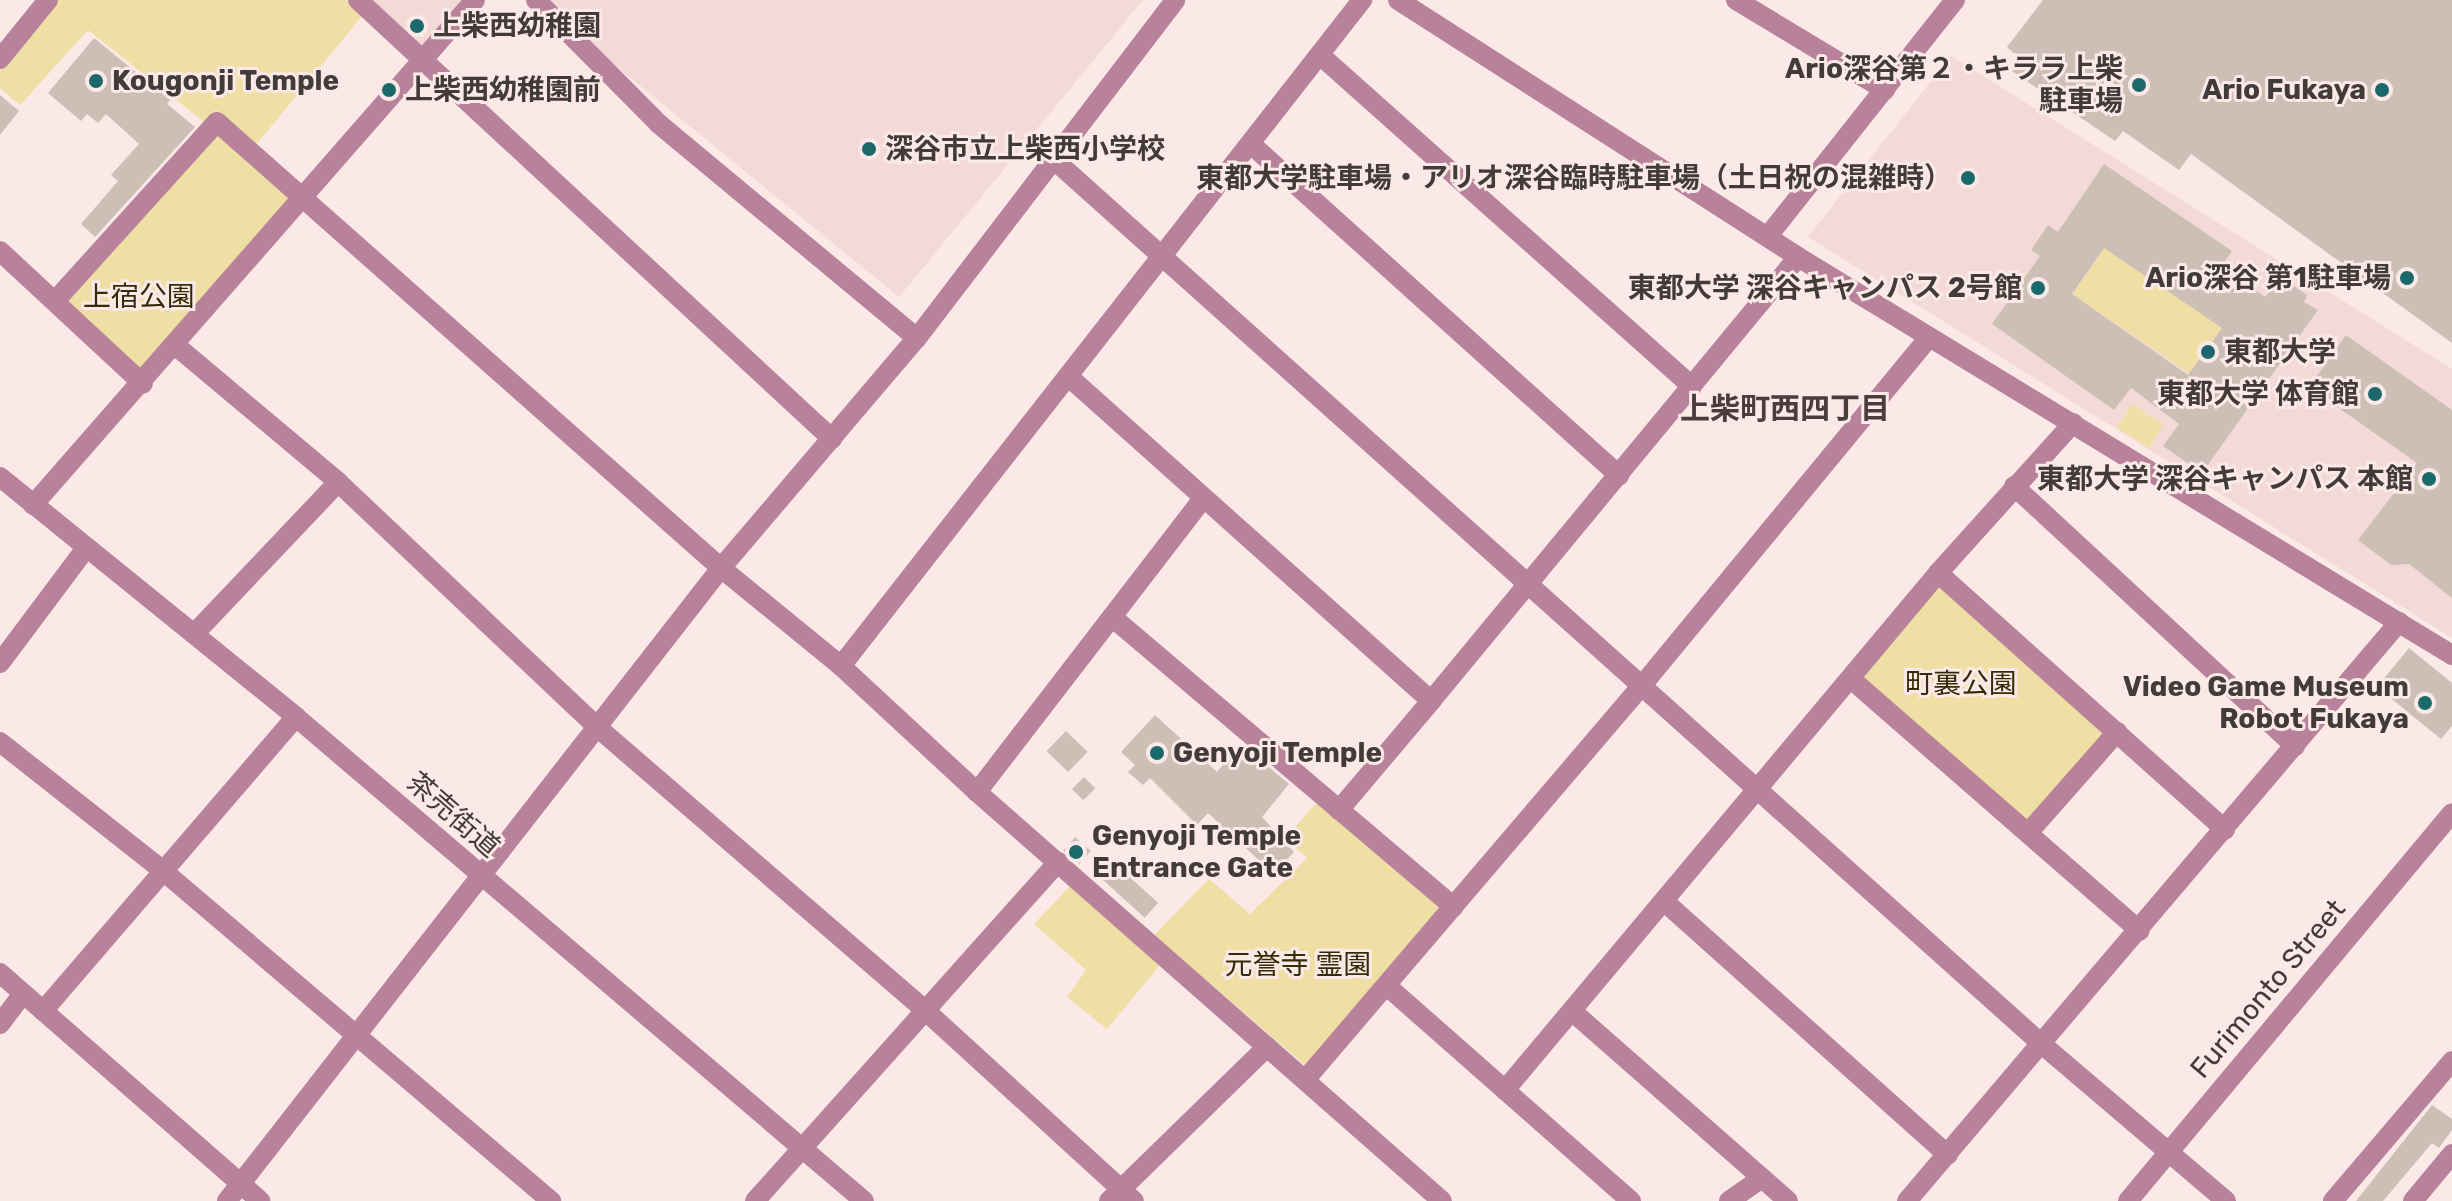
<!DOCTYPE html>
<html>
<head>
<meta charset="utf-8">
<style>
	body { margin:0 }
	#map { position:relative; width:2452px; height:1201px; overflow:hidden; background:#fae9e7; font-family:Rubik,"Noto Sans JP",sans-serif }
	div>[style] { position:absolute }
	.built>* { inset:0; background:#f3dad7 }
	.green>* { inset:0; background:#f0dfa5; transform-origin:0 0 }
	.building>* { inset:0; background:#ccbfb6; transform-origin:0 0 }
	.minor>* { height:20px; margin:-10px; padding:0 10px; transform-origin:10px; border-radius:10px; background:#b8829b }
	.dots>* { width:22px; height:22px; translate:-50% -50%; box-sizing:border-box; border:4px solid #fae9e7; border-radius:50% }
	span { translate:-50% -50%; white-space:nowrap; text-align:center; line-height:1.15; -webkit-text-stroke:6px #fae9e7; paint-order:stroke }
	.poi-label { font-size:28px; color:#423b3a; font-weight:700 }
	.left { translate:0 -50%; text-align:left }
	.right { translate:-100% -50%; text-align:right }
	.park-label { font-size:28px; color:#352c07 }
	.street-label { font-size:28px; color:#423b3a }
	.neighbourhood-label { font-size:30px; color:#4a3d3c; font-weight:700 }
</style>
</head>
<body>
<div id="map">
	<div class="built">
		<i style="clip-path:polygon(361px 0,464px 0,421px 53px)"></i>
		<i style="clip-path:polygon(535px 0,1143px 0,899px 297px)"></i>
		<i style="clip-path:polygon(1951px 56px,2452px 369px,2452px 638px,1808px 237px)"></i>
	</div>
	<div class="green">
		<i style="clip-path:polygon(57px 0,346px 0,363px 15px,255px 146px,216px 110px,204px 122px,88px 30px,20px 105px,0 88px,0 70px)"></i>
		<i style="left:217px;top:122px;width:118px;height:241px;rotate:42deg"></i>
		<i style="left:2104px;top:248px;width:143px;height:56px;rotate:34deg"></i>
		<i style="left:2132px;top:404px;width:38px;height:28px;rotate:33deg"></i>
		<i style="left:1938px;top:573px;width:239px;height:137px;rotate:42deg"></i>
		<i style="clip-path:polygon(1316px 803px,1440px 908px,1306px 1066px,1154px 935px,1209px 879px,1250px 914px,1307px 858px,1285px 839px)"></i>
		<i style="clip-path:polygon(1070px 886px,1160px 965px,1107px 1029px,1067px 997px,1086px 970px,1034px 924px)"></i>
	</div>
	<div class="building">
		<i style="clip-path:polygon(2043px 0,2452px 0,2452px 343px,2191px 154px,2179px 170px,2123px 131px,2115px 141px,2012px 71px,2021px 59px,2007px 47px)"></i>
		<i style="clip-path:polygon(94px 38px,170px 100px,167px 104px,195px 127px,95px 237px,81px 224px,118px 181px,111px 175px,139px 144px,106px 114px,98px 123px,87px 114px,81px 121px,48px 93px)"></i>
		<i style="clip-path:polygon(0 95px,19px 111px,0 135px)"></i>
		<i style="clip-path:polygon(evenodd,2104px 164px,2232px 251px,2223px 264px,2265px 297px,2275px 284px,2283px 289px,2288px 282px,2307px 295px,2304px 302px,2318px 310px,2202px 473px,2163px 446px,2179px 424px,2131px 388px,2114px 410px,1992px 324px,2040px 256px,2031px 250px,2048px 225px,2058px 232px,2104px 164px,2104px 248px,2222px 328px,2188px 375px,2072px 294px,2104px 248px)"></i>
		<i style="clip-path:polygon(2346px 335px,2452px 410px,2452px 598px,2409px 564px,2391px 565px,2358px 540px,2417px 463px,2309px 387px)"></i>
		<i style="clip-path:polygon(2409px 648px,2452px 683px,2452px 726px,2441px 739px,2377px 687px)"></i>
		<i style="clip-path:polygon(1155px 715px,1217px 772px,1241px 744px,1289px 784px,1262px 817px,1294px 852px,1274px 874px,1208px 813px,1197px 825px,1150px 778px,1143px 785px,1128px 772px,1135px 765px,1121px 752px)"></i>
		<i style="left:1066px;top:731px;width:30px;height:28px;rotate:44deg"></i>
		<i style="left:1084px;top:777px;width:16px;height:17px;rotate:45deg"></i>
		<i style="left:1075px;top:837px;width:21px;height:18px;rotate:41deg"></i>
		<i style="left:1115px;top:864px;width:58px;height:20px;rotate:42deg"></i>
		<i style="clip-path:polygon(2432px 1105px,2452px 1119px,2452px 1130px,2439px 1148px,2432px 1143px,2383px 1201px,2356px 1201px)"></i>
	</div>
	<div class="minor">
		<i style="left:358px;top:0;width:646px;rotate:42.8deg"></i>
		<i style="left:536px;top:0;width:175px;rotate:45.2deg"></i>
		<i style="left:659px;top:124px;width:335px;rotate:39.7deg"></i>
		<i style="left:1398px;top:0;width:475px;rotate:32.7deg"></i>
		<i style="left:1798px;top:257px;width:766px;rotate:31.32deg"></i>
		<i style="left:1736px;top:0;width:174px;rotate:31.1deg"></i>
		<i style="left:1320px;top:55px;width:498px;rotate:41.7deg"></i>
		<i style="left:0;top:59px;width:76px;rotate:-50.9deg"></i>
		<i style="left:1252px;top:145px;width:494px;rotate:42deg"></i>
		<i style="left:1051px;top:157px;width:1333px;rotate:41.84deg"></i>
		<i style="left:2044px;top:1046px;width:239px;rotate:40.4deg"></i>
		<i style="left:1768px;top:236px;width:301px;rotate:-51.6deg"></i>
		<i style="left:0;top:251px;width:195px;rotate:42.9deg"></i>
		<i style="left:55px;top:301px;width:241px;rotate:-47.9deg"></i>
		<i style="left:217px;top:122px;width:673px;rotate:41.51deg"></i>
		<i style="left:721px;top:568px;width:155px;rotate:39.2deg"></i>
		<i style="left:841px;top:666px;width:185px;rotate:42.8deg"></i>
		<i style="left:977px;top:792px;width:619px;rotate:41.33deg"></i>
		<i style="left:175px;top:345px;width:213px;rotate:40deg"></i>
		<i style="left:338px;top:482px;width:357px;rotate:43.4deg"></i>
		<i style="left:597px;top:727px;width:436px;rotate:40.8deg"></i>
		<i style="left:927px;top:1012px;width:280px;rotate:42.4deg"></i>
		<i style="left:1069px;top:377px;width:486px;rotate:41.8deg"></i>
		<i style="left:1431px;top:701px;width:576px;rotate:-50.42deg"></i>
		<i style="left:0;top:477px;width:381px;rotate:39deg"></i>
		<i style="left:296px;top:717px;width:746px;rotate:40.43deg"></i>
		<i style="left:2014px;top:486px;width:383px;rotate:42.8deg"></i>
		<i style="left:33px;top:505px;width:671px;rotate:-48.81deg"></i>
		<i style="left:1938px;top:573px;width:385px;rotate:41.8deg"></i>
		<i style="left:1112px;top:617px;width:448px;rotate:40.3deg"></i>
		<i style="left:194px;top:634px;width:209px;rotate:-46.5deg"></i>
		<i style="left:0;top:663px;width:144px;rotate:-53.2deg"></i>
		<i style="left:841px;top:666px;width:846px;rotate:-51.96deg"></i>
		<i style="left:1851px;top:679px;width:383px;rotate:41.1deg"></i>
		<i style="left:0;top:742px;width:206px;rotate:38.3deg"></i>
		<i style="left:162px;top:870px;width:511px;rotate:40.39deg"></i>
		<i style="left:977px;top:792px;width:369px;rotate:-52.4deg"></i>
		<i style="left:1339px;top:810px;width:143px;rotate:-49.8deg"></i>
		<i style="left:2028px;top:833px;width:135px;rotate:-48.6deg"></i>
		<i style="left:1666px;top:903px;width:378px;rotate:41.8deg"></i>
		<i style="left:0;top:973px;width:346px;rotate:41.2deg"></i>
		<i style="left:1387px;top:986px;width:157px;rotate:41.4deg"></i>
		<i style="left:1505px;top:1090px;width:674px;rotate:-50.05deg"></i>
		<i style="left:1938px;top:573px;width:202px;rotate:-48deg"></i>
		<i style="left:43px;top:1011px;width:388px;rotate:-49.3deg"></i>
		<i style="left:1573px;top:1012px;width:286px;rotate:41.3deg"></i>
		<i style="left:0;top:1024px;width:38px;rotate:-53deg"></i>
		<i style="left:1305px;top:1080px;width:522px;rotate:-49.51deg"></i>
		<i style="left:1644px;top:683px;width:448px;rotate:-50.5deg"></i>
		<i style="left:1505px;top:1090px;width:168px;rotate:41.4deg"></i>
		<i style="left:227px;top:1201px;width:803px;rotate:-52.03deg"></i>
		<i style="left:721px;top:568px;width:302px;rotate:-49.6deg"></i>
		<i style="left:917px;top:338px;width:425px;rotate:-52.6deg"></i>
		<i style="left:755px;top:1201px;width:455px;rotate:-48.2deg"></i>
		<i style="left:1109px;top:1201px;width:221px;rotate:-44.3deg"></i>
		<i style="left:1729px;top:1201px;width:40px;rotate:-34.9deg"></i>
		<i style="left:1907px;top:1201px;width:760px;rotate:-49.64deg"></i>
		<i style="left:2128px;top:1201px;width:505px;rotate:-50.14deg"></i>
		<i style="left:2333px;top:1201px;width:184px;rotate:-49.6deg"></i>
		<i style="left:2413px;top:1201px;width:61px;rotate:-50.3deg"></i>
	</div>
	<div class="dots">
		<i style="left:417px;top:26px;background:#1c696c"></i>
		<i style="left:96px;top:81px;background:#1c696c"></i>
		<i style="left:2139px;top:85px;background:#1c696c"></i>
		<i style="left:389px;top:90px;background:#1c696c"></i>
		<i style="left:2382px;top:90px;background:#1c696c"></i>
		<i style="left:869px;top:149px;background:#1c696c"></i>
		<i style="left:1968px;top:178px;background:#1c696c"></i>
		<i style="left:2407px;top:278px;background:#1c696c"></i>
		<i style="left:2038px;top:288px;background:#1c696c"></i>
		<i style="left:2208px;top:352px;background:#1c696c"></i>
		<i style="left:2375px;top:394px;background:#1c696c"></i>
		<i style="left:2429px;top:479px;background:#1c696c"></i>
		<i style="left:2425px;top:703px;background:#1c696c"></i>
		<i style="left:1157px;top:753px;background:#1c696c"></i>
		<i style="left:1076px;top:852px;background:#1c696c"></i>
	</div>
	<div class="poi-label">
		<span class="left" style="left:433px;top:26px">上柴西幼稚園</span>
		<span class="right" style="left:2123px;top:85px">Ario深谷第２・キララ上柴<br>駐車場</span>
		<span class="left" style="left:112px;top:81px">Kougonji Temple</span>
		<span class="left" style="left:405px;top:90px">上柴西幼稚園前</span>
		<span class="right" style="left:2366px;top:90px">Ario Fukaya</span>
		<span class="left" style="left:885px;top:149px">深谷市立上柴西小学校</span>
		<span class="right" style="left:1952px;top:178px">東都大学駐車場・アリオ深谷臨時駐車場（土日祝の混雑時）</span>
		<span class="right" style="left:2391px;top:278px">Ario深谷 第1駐車場</span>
		<span class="right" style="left:2022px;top:288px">東都大学 深谷キャンパス 2号館</span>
		<span class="left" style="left:2224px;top:352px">東都大学</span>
		<span class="right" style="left:2359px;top:394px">東都大学 体育館</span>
		<span class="right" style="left:2413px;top:479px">東都大学 深谷キャンパス 本館</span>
		<span class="right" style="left:2409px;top:703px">Video Game Museum<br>Robot Fukaya</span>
		<span class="left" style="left:1173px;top:753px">Genyoji Temple</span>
		<span class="left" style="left:1092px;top:852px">Genyoji Temple<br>Entrance Gate</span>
	</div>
	<div class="park-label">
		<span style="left:139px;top:297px">上宿公園</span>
		<span style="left:1961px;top:684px">町裏公園</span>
		<span style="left:1298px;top:965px">元誉寺 霊園</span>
	</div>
	<div class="street-label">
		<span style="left:453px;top:815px;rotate:41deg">茶売街道</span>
		<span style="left:2268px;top:989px;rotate:-50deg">Furimonto Street</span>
	</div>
	<div class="neighbourhood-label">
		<span style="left:1785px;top:409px">上柴町西四丁目</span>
	</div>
</div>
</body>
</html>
